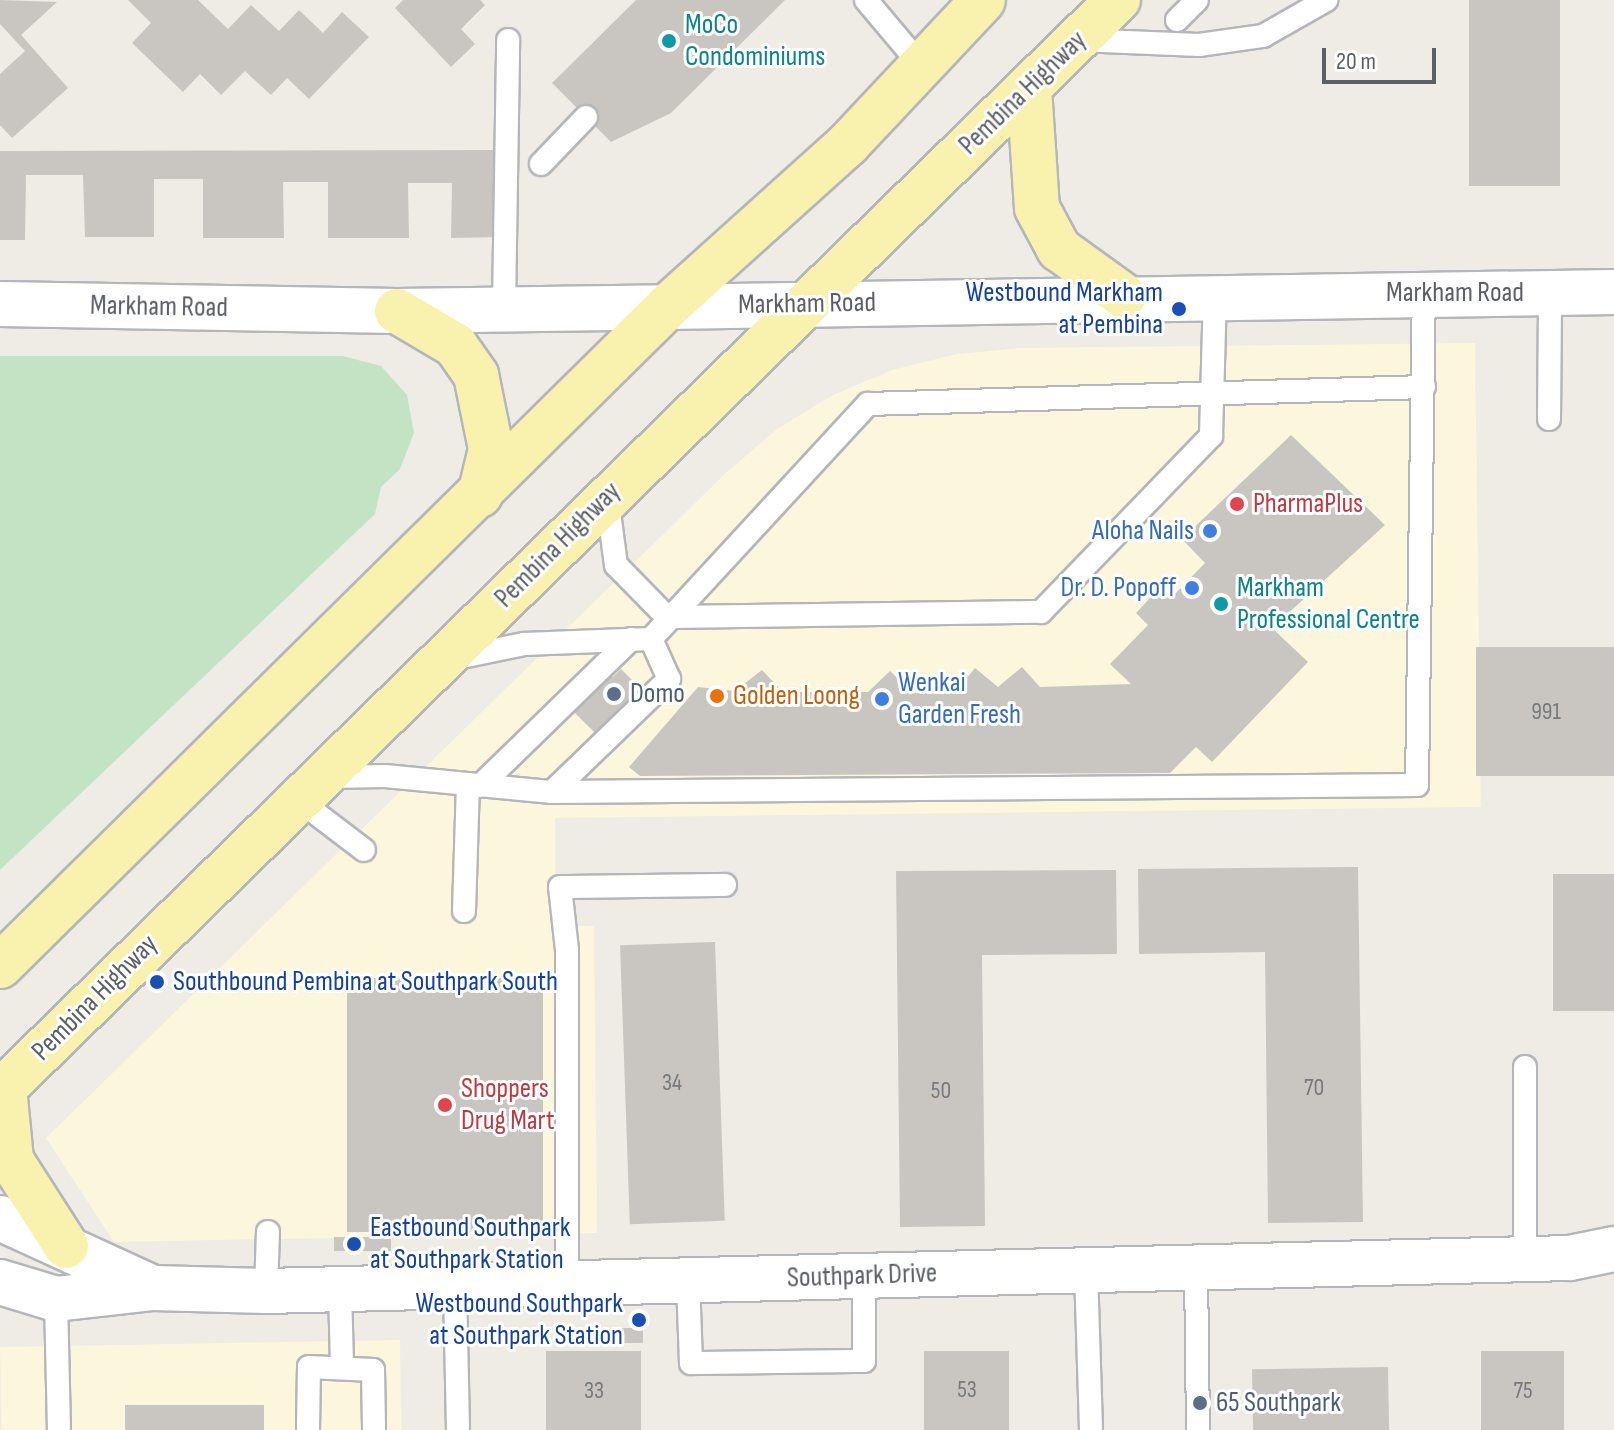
<!DOCTYPE html>
<html>
<head>
<meta charset="utf-8">
<style>
	body { margin:0 }
	#map { position:relative; width:1614px; height:1430px; overflow:hidden; background:#eeece5; font-family:"Sofia Sans Condensed",sans-serif }
	div>[style] { position:absolute }
	.commercial>* { inset:0; background:#fbf6dc; transform-origin:0 0 }
	.green>* { inset:0; background:#c3e4c4 }
	.building>* { inset:0; background:#c9c6c2; transform-origin:0 0 }
	.roads { filter:drop-shadow(2px 0 #b5b6bb) drop-shadow(-2px 0 #b5b6bb) drop-shadow(0 2px #b5b6bb) drop-shadow(0 -2px #b5b6bb) }
	.lane>* { height:22px; margin:-11px; padding:0 11px; transform-origin:11px; border-radius:11px; background:#fff }
	.street>* { height:44px; margin:-22px; padding:0 22px; transform-origin:22px; border-radius:22px; background:#fff }
	.secondary>* { height:44px; margin:-22px; padding:0 22px; transform-origin:22px; border-radius:22px; background:#fff }
	.primary>* { height:44px; margin:-22px; padding:0 22px; transform-origin:22px; border-radius:22px; background:#f9f1ae }
	.dots>* { width:22px; height:22px; translate:-50% -50%; box-sizing:border-box; border:4px solid #fff; border-radius:50% }
	span { translate:-50% -50%; white-space:nowrap; text-align:center; line-height:1.15; -webkit-text-stroke:6px #fff; paint-order:stroke }
	.number-label { font-size:24px; color:#77797c }
	.number-label span { -webkit-text-stroke-width:0 }
	.culture-label { font-size:28px; color:#0d838f }
	.left { translate:0 -50%; text-align:left }
	.street-label { font-size:28px; color:#5c5f64 }
	.transit-label { font-size:28px; color:#164399 }
	.right { translate:-100% -50%; text-align:right }
	.health-label { font-size:28px; color:#be3a42 }
	.shop-label { font-size:28px; color:#366cbe }
	.service-label { font-size:28px; color:#4e5e75 }
	.food-label { font-size:28px; color:#c56008 }
	.scale { position:absolute; left:1322px; top:48px; width:114px; height:36px; box-sizing:border-box; border:4px solid #5c5f64; border-top:0; padding-left:10px; font-size:24px; line-height:28px; white-space:nowrap; color:#5c5f64; -webkit-text-stroke:6px #fff; paint-order:stroke }
</style>
</head>
<body>
<div id="map">
	<div class="commercial">
		<i style="clip-path:polygon(1475px 343px,1481px 807px,555px 818px,556px 926px,594px 926px,597px 1233px,114px 1242px,46px 1138px,727px 472px,777px 429px,833px 395px,892px 370px,957px 354px,1021px 348px)"></i>
		<i style="left:400px;top:1340px;width:90px;height:400px;rotate:89deg"></i>
	</div>
	<div class="green">
		<i style="clip-path:polygon(0 356px,343px 356px,381px 366px,407px 395px,414px 433px,400px 469px,381px 487px,375px 514px,0 870px)"></i>
	</div>
	<div class="building">
		<i style="clip-path:polygon(0 0,57px 2px,21px 35px,68px 88px,12px 138px,0 125px,0 74px,25px 51px,0 24px)"></i>
		<i style="clip-path:polygon(128px 0,198px 0,228px 29px,251px 5px,279px 31px,299px 10px,323px 33px,342px 12px,369px 37px,309px 99px,287px 78px,271px 95px,245px 71px,221px 95px,200px 74px,183px 92px,132px 43px,151px 23px)"></i>
		<i style="clip-path:polygon(403px 0,480px 0,485px 5px,461px 29px,475px 44px,451px 67px,395px 8px)"></i>
		<i style="clip-path:polygon(636px 0,785px 0,671px 113px,611px 142px,552px 83px)"></i>
		<i style="left:1469px;top:0;width:91px;height:186px"></i>
		<i style="clip-path:polygon(498px 150px,499px 237px,451px 238px,452px 183px,408px 183px,409px 238px,328px 238px,328px 182px,283px 182px,284px 238px,203px 238px,203px 179px,154px 179px,154px 237px,85px 237px,83px 175px,26px 175px,25px 240px,0 240px,0 151px)"></i>
		<i style="clip-path:polygon(1291px 435px,1385px 525px,1272px 628px,1308px 662px,1212px 762px,1196px 747px,1170px 773px,640px 776px,629px 767px,698px 687px,735px 691px,762px 670px,783px 692px,868px 692px,890px 671px,913px 693px,957px 690px,975px 668px,998px 687px,1022px 667px,1040px 687px,1131px 684px,1110px 664px,1148px 625px,1136px 613px,1163px 584px,1174px 595px,1205px 563px,1182px 539px)"></i>
		<i style="left:1614px;top:647px;width:129px;height:138px;rotate:90deg"></i>
		<i style="clip-path:polygon(621px 669px,638px 686px,630px 694px,636px 700px,599px 737px,570px 708px,607px 671px,613px 677px)"></i>
		<i style="clip-path:polygon(1358px 867px,1363px 1222px,1268px 1223px,1265px 952px,1139px 954px,1138px 869px)"></i>
		<i style="clip-path:polygon(1116px 870px,1117px 954px,982px 955px,985px 1226px,900px 1227px,896px 871px)"></i>
		<i style="left:1553px;top:874px;width:61px;height:137px"></i>
		<i style="left:715px;top:942px;width:279px;height:95px;rotate:88deg"></i>
		<i style="left:347px;top:978px;width:196px;height:254px"></i>
		<i style="left:334px;top:1237px;width:57px;height:14px"></i>
		<i style="left:643px;top:1328px;width:15px;height:58px;rotate:90deg"></i>
		<i style="left:546px;top:1351px;width:95px;height:79px"></i>
		<i style="left:924px;top:1351px;width:85px;height:79px"></i>
		<i style="left:1481px;top:1351px;width:83px;height:79px"></i>
		<i style="left:1388px;top:1367px;width:63px;height:136px;rotate:89deg"></i>
		<i style="left:264px;top:1405px;width:25px;height:139px;rotate:90deg"></i>
	</div>
	<div class="roads">
		<div class="lane">
			<i style="left:866px;top:0;width:82px;rotate:49.9deg"></i>
			<i style="left:1177px;top:20px;width:28px;rotate:-45deg"></i>
			<i style="left:1078px;top:40px;width:121px;rotate:2.4deg"></i>
			<i style="left:1199px;top:45px;width:65px;rotate:-8deg"></i>
			<i style="left:1263px;top:36px;width:73px;rotate:-29.7deg"></i>
			<i style="left:541px;top:164px;width:65px;rotate:-46.2deg"></i>
			<i style="left:504px;top:307px;width:267px;rotate:-89.1deg"></i>
			<i style="left:1549px;top:419px;width:126px;rotate:-89.5deg"></i>
			<i style="left:607px;top:497px;width:69px;rotate:82.5deg"></i>
			<i style="left:616px;top:565px;width:73px;rotate:45.6deg"></i>
			<i style="left:667px;top:617px;width:374px;rotate:-0.8deg"></i>
			<i style="left:1041px;top:612px;width:245px;rotate:-46deg"></i>
			<i style="left:1211px;top:436px;width:141px;rotate:-88.4deg"></i>
			<i style="left:651px;top:639px;width:320px;rotate:-47.3deg"></i>
			<i style="left:868px;top:404px;width:556px;rotate:-1.75deg"></i>
			<i style="left:452px;top:659px;width:74px;rotate:-11.8deg"></i>
			<i style="left:524px;top:644px;width:127px;rotate:-2.3deg"></i>
			<i style="left:327px;top:777px;width:58px;rotate:-1deg"></i>
			<i style="left:385px;top:776px;width:168px;rotate:5.5deg"></i>
			<i style="left:552px;top:792px;width:865px;rotate:-0.46deg"></i>
			<i style="left:1417px;top:785px;width:492px;rotate:-89.2deg"></i>
			<i style="left:480px;top:786px;width:211px;rotate:-44.2deg"></i>
			<i style="left:552px;top:792px;width:163px;rotate:-44deg"></i>
			<i style="left:669px;top:679px;width:44px;rotate:-114.2deg"></i>
			<i style="left:297px;top:799px;width:84px;rotate:37.3deg"></i>
			<i style="left:464px;top:911px;width:127px;rotate:-88.2deg"></i>
			<i style="left:1525px;top:1067px;width:192px;rotate:90deg"></i>
			<i style="left:1196px;top:1267px;width:163px;rotate:89.3deg"></i>
			<i style="left:1086px;top:1270px;width:160px;rotate:88.2deg"></i>
			<i style="left:688px;top:1281px;width:82px;rotate:87.9deg"></i>
			<i style="left:691px;top:1363px;width:173px;rotate:-0.7deg"></i>
			<i style="left:864px;top:1361px;width:85px;rotate:-90deg"></i>
			<i style="left:567px;top:1283px;width:333px;rotate:-90deg"></i>
			<i style="left:567px;top:950px;width:63px;rotate:-96.3deg"></i>
			<i style="left:560px;top:887px;width:165px;rotate:-0.7deg"></i>
			<i style="left:455px;top:1286px;width:144px;rotate:88.8deg"></i>
			<i style="left:340px;top:1289px;width:79px;rotate:88.5deg"></i>
			<i style="left:266px;top:1291px;width:59px;rotate:-88.1deg"></i>
			<i style="left:56px;top:1299px;width:131px;rotate:88.7deg"></i>
			<i style="left:308px;top:1430px;width:63px;rotate:-89.1deg"></i>
			<i style="left:309px;top:1367px;width:64px;rotate:2.7deg"></i>
			<i style="left:373px;top:1370px;width:60px;rotate:89deg"></i>
		</div>
		<div class="street">
			<i style="left:0;top:304px;width:397px;rotate:1deg"></i>
			<i style="left:397px;top:311px;width:270px;rotate:-0.8deg"></i>
			<i style="left:0;top:1218px;width:168px;rotate:24.6deg"></i>
			<i style="left:0;top:1282px;width:59px;rotate:16.9deg"></i>
			<i style="left:56px;top:1299px;width:98px;rotate:-6.5deg"></i>
			<i style="left:153px;top:1288px;width:113px;rotate:1.5deg"></i>
			<i style="left:266px;top:1291px;width:1304px;rotate:-1.45deg"></i>
			<i style="left:1570px;top:1258px;width:45px;rotate:-11.6deg"></i>
		</div>
		<div class="secondary">
			<i style="left:667px;top:307px;width:947px;rotate:-0.91deg"></i>
		</div>
		<div class="primary">
			<i style="left:1029px;top:88px;width:120px;rotate:86.2deg"></i>
			<i style="left:1037px;top:208px;width:47px;rotate:61.8deg"></i>
			<i style="left:1059px;top:249px;width:80px;rotate:35.9deg"></i>
			<i style="left:397px;top:311px;width:67px;rotate:30.4deg"></i>
			<i style="left:455px;top:345px;width:37px;rotate:55deg"></i>
			<i style="left:476px;top:375px;width:76px;rotate:78.5deg"></i>
			<i style="left:491px;top:449px;width:47px;rotate:103.4deg"></i>
			<i style="left:0;top:966px;width:938px;rotate:-44.65deg"></i>
			<i style="left:667px;top:307px;width:244px;rotate:-42deg"></i>
			<i style="left:848px;top:144px;width:197px;rotate:-46.8deg"></i>
			<i style="left:4px;top:1088px;width:72px;rotate:84.4deg"></i>
			<i style="left:11px;top:1160px;width:102px;rotate:57.4deg"></i>
			<i style="left:0;top:1092px;width:1563px;rotate:-44.33deg"></i>
		</div>
	</div>
	<div class="dots">
		<i style="left:669px;top:41px;background:#0f9aa8"></i>
		<i style="left:1179px;top:309px;background:#1a4fb4"></i>
		<i style="left:1237px;top:504px;background:#e0444e"></i>
		<i style="left:1210px;top:531px;background:#3f7fe0"></i>
		<i style="left:1192px;top:588px;background:#3f7fe0"></i>
		<i style="left:1221px;top:604px;background:#0f9aa8"></i>
		<i style="left:614px;top:694px;background:#5c6f8a"></i>
		<i style="left:717px;top:696px;background:#e8710a"></i>
		<i style="left:882px;top:699px;background:#3f7fe0"></i>
		<i style="left:157px;top:982px;background:#1a4fb4"></i>
		<i style="left:445px;top:1105px;background:#e0444e"></i>
		<i style="left:354px;top:1244px;background:#1a4fb4"></i>
		<i style="left:639px;top:1320px;background:#1a4fb4"></i>
		<i style="left:1200px;top:1403px;background:#5c6f8a"></i>
	</div>
	<div class="number-label">
		<span style="left:1546px;top:712px">991</span>
		<span style="left:672px;top:1083px">34</span>
		<span style="left:1314px;top:1088px">70</span>
		<span style="left:941px;top:1091px">50</span>
		<span style="left:967px;top:1390px">53</span>
		<span style="left:594px;top:1391px">33</span>
		<span style="left:1523px;top:1391px">75</span>
	</div>
	<div class="culture-label">
		<span class="left" style="left:685px;top:41px">MoCo<br>Condominiums</span>
		<span class="left" style="left:1237px;top:604px">Markham<br>Professional Centre</span>
	</div>
	<div class="street-label">
		<span style="left:1023px;top:93px;rotate:-44deg">Pembina Highway</span>
		<span style="left:1455px;top:293px">Markham Road</span>
		<span style="left:807px;top:304px;rotate:-1deg">Markham Road</span>
		<span style="left:159px;top:307px;rotate:1deg">Markham Road</span>
		<span style="left:558px;top:545px;rotate:-45deg">Pembina Highway</span>
		<span style="left:95px;top:998px;rotate:-45deg">Pembina Highway</span>
		<span style="left:862px;top:1276px;rotate:-2deg">Southpark Drive</span>
	</div>
	<div class="transit-label">
		<span class="right" style="left:1163px;top:309px">Westbound Markham<br>at Pembina</span>
		<span class="left" style="left:173px;top:982px">Southbound Pembina at Southpark South</span>
		<span class="left" style="left:370px;top:1244px">Eastbound Southpark<br>at Southpark Station</span>
		<span class="right" style="left:623px;top:1320px">Westbound Southpark<br>at Southpark Station</span>
	</div>
	<div class="health-label">
		<span class="left" style="left:1253px;top:504px">PharmaPlus</span>
		<span class="left" style="left:461px;top:1105px">Shoppers<br>Drug Mart</span>
	</div>
	<div class="shop-label">
		<span class="right" style="left:1194px;top:531px">Aloha Nails</span>
		<span class="right" style="left:1176px;top:588px">Dr. D. Popoff</span>
		<span class="left" style="left:898px;top:699px">Wenkai<br>Garden Fresh</span>
	</div>
	<div class="service-label">
		<span class="left" style="left:630px;top:694px">Domo</span>
		<span class="left" style="left:1216px;top:1403px">65 Southpark</span>
	</div>
	<div class="food-label">
		<span class="left" style="left:733px;top:696px">Golden Loong</span>
	</div>
	<div class="scale">20 m</div>
</div>
</body>
</html>
